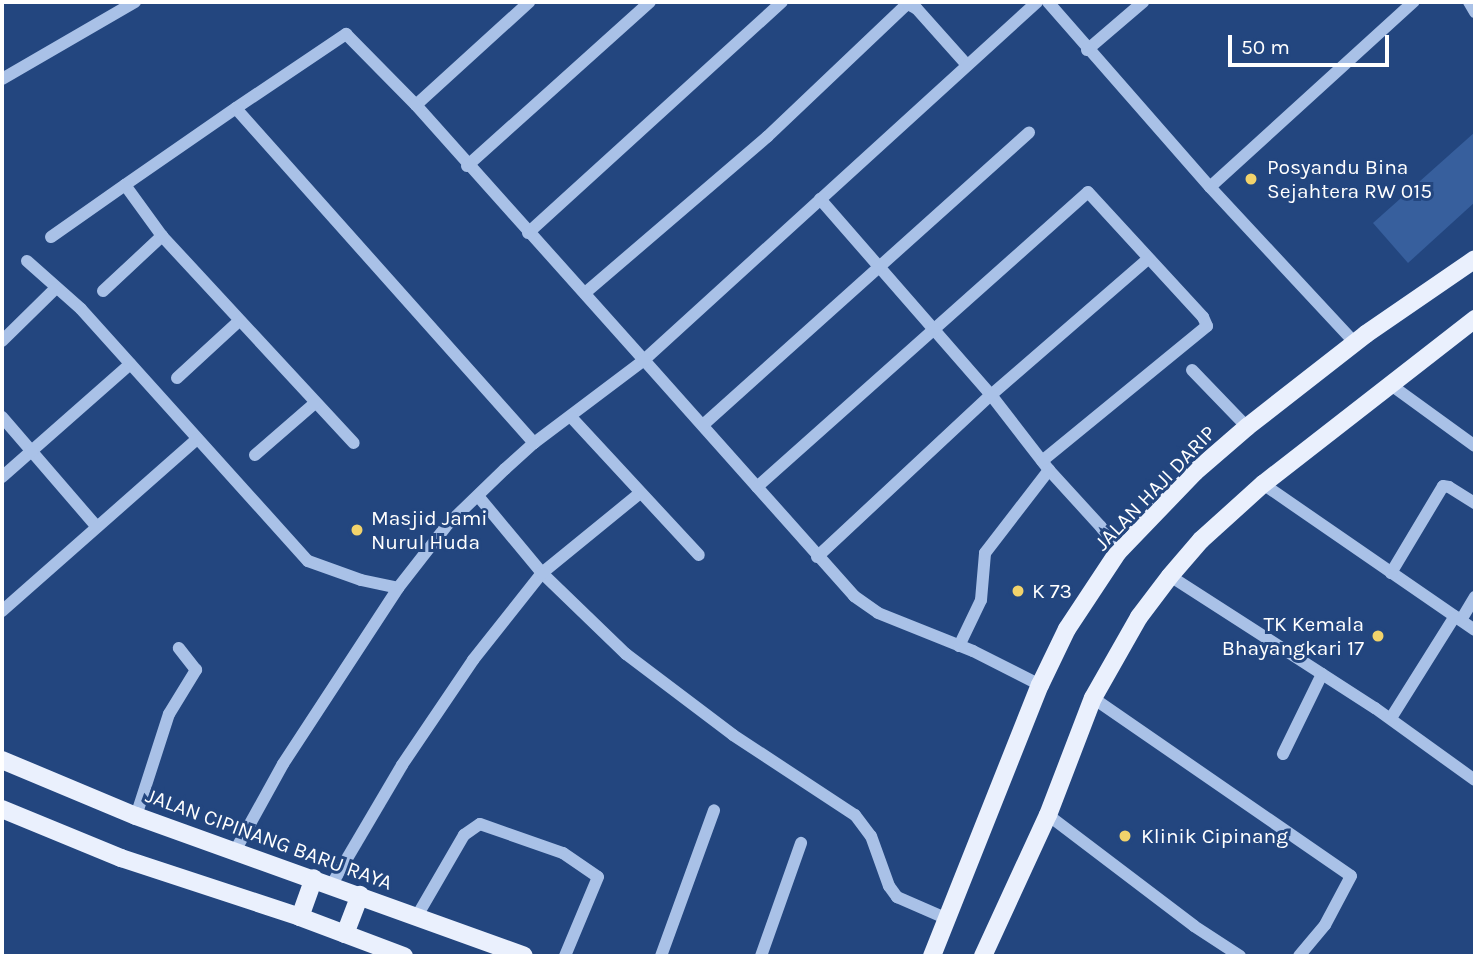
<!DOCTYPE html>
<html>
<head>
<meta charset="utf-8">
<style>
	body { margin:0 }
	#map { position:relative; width:1477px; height:958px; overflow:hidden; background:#23467f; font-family:Karla,sans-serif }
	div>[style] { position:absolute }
	.green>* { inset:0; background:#375f9d }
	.minor>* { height:12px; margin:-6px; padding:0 6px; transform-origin:6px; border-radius:6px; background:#a9c1e7 }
	.major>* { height:18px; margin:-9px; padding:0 9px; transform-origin:9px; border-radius:9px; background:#eaf0fd }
	.dots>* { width:19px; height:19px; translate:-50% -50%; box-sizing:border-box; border:4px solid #23467f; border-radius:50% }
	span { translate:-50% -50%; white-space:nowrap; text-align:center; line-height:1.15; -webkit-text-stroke:6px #23467f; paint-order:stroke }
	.poi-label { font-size:21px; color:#fff }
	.left { translate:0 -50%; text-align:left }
	.right { translate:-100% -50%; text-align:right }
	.street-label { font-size:21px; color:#fff }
	.frame { position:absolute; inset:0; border:4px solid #fff; pointer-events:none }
	.scale { position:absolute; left:1228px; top:35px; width:161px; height:32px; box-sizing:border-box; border:4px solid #fff; border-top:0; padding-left:9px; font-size:21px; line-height:24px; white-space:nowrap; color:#fff; -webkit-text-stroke:5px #23467f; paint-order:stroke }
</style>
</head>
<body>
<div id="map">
	<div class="green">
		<i style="clip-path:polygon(1475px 132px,1475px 202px,1408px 263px,1373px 223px)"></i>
	</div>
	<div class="minor">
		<i style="left:1048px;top:2px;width:246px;rotate:48.8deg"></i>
		<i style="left:1210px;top:187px;width:213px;rotate:47.1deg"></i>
		<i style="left:1469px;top:2px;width:12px;rotate:59deg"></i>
		<i style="left:1087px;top:50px;width:74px;rotate:-40.6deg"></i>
		<i style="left:2px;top:79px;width:154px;rotate:-30.1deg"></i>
		<i style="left:416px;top:105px;width:153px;rotate:-42.3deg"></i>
		<i style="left:236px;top:108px;width:135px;rotate:145.3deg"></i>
		<i style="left:125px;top:185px;width:63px;rotate:54deg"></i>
		<i style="left:162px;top:236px;width:282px;rotate:47.2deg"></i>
		<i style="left:467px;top:166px;width:246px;rotate:-41.9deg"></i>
		<i style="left:1210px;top:187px;width:275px;rotate:-42.3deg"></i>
		<i style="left:820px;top:199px;width:260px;rotate:48.9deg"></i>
		<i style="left:991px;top:395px;width:95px;rotate:52.3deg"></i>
		<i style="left:1049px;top:470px;width:77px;rotate:47.6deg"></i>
		<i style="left:1101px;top:527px;width:30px;rotate:56deg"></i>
		<i style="left:528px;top:233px;width:343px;rotate:-42.3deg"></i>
		<i style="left:51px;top:237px;width:90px;rotate:-35.1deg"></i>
		<i style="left:27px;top:261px;width:72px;rotate:41.6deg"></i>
		<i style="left:81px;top:309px;width:339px;rotate:48deg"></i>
		<i style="left:308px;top:561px;width:56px;rotate:19.7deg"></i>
		<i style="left:361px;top:580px;width:38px;rotate:12deg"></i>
		<i style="left:398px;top:588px;width:81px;rotate:-52deg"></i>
		<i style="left:448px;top:524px;width:79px;rotate:-44deg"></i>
		<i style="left:505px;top:469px;width:39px;rotate:-42deg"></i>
		<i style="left:534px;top:443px;width:138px;rotate:-37deg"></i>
		<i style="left:644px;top:360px;width:316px;rotate:48.3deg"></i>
		<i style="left:854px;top:596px;width:29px;rotate:35deg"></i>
		<i style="left:878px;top:613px;width:102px;rotate:21.8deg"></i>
		<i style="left:973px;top:651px;width:75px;rotate:26.9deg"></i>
		<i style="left:103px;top:291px;width:81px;rotate:-43deg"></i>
		<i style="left:585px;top:293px;width:240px;rotate:-40.6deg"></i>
		<i style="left:767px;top:137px;width:190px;rotate:-43.5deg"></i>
		<i style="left:905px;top:6px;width:4px;rotate:-34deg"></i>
		<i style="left:908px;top:4px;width:10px;rotate:29deg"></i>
		<i style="left:917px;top:9px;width:75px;rotate:48.2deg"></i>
		<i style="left:2px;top:341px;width:74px;rotate:-44.5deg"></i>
		<i style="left:1192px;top:370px;width:79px;rotate:46deg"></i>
		<i style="left:177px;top:378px;width:84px;rotate:-42.6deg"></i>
		<i style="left:1391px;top:385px;width:104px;rotate:36deg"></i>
		<i style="left:2px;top:417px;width:145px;rotate:49.2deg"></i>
		<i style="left:571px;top:417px;width:188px;rotate:47.2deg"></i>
		<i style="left:703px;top:425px;width:438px;rotate:-41.9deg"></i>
		<i style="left:534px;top:443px;width:448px;rotate:-131.7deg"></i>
		<i style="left:236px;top:108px;width:133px;rotate:-33.9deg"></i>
		<i style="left:346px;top:34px;width:100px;rotate:45.4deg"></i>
		<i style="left:416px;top:105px;width:342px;rotate:48.2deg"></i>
		<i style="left:644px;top:360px;width:532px;rotate:-42.33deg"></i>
		<i style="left:255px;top:455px;width:79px;rotate:-40.9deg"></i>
		<i style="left:2px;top:477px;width:171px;rotate:-41.4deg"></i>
		<i style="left:1263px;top:484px;width:257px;rotate:34.6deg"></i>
		<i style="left:757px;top:487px;width:443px;rotate:-41.7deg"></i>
		<i style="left:1088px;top:192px;width:170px;rotate:47.4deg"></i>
		<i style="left:1203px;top:317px;width:10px;rotate:66deg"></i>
		<i style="left:1207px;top:326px;width:213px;rotate:140.7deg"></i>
		<i style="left:478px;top:496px;width:100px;rotate:50.3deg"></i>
		<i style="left:542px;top:573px;width:117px;rotate:44deg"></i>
		<i style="left:626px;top:654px;width:134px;rotate:37.1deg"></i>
		<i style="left:733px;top:735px;width:146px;rotate:33.3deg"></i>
		<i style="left:855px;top:815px;width:26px;rotate:53deg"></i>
		<i style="left:871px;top:836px;width:53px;rotate:70.2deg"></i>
		<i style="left:889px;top:886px;width:14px;rotate:54deg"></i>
		<i style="left:897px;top:897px;width:52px;rotate:23.6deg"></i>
		<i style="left:817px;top:557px;width:238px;rotate:-43deg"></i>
		<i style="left:991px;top:395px;width:208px;rotate:-40.9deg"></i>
		<i style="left:1391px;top:573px;width:101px;rotate:-59.1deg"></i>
		<i style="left:1443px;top:486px;width:6px;rotate:9deg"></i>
		<i style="left:1449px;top:487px;width:31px;rotate:32deg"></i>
		<i style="left:1170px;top:576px;width:244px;rotate:32.8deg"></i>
		<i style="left:1375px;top:708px;width:123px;rotate:35.8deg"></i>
		<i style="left:2px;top:611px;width:260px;rotate:-41.4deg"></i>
		<i style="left:1461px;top:620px;width:27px;rotate:-59deg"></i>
		<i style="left:959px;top:646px;width:51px;rotate:-64.4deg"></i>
		<i style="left:981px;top:600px;width:47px;rotate:-85.1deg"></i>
		<i style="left:985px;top:553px;width:105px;rotate:-52.4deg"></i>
		<i style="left:1093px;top:698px;width:313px;rotate:34.6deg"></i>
		<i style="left:1351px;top:876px;width:55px;rotate:118deg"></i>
		<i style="left:1325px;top:925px;width:40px;rotate:130deg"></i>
		<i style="left:1391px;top:718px;width:120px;rotate:-57.9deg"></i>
		<i style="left:1283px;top:754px;width:89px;rotate:-64deg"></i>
		<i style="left:1048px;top:815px;width:183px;rotate:37.2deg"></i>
		<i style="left:1194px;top:926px;width:55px;rotate:33.1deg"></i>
		<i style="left:136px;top:816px;width:107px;rotate:-72.1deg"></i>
		<i style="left:169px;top:714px;width:52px;rotate:-58.5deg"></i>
		<i style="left:196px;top:670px;width:28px;rotate:-128deg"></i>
		<i style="left:235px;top:851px;width:99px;rotate:-61.1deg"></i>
		<i style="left:283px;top:764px;width:210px;rotate:-56.8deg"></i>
		<i style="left:332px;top:884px;width:138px;rotate:-59.5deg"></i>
		<i style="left:402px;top:765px;width:127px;rotate:-55.9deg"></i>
		<i style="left:473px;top:660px;width:111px;rotate:-51.6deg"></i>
		<i style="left:542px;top:573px;width:127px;rotate:-39.2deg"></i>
		<i style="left:417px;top:916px;width:94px;rotate:-59.9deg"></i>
		<i style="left:464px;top:835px;width:19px;rotate:-35deg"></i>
		<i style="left:480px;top:824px;width:88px;rotate:19.3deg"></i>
		<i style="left:563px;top:853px;width:42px;rotate:34.4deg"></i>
		<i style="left:598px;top:877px;width:86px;rotate:112.7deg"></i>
		<i style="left:661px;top:956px;width:155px;rotate:-70deg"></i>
		<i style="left:761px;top:956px;width:120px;rotate:-70.5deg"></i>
	</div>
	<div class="major">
		<i style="left:2px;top:760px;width:145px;rotate:22.7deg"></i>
		<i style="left:136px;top:816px;width:412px;rotate:19.8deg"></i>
		<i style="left:2px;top:809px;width:129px;rotate:22.4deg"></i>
		<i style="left:121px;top:858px;width:188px;rotate:18.2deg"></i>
		<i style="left:300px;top:917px;width:111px;rotate:20.6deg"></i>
		<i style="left:300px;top:917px;width:41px;rotate:-70.3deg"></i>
		<i style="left:345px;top:934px;width:42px;rotate:-69deg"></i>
		<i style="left:932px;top:956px;width:292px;rotate:-68.3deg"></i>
		<i style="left:1040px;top:685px;width:62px;rotate:-64.3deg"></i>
		<i style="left:1067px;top:629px;width:92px;rotate:-56.5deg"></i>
		<i style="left:1118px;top:552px;width:111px;rotate:-46.1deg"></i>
		<i style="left:1195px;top:472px;width:69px;rotate:-40.9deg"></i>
		<i style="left:1247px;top:427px;width:151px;rotate:-38deg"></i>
		<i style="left:1366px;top:334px;width:132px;rotate:-34.5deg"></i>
		<i style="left:983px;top:956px;width:155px;rotate:-65.3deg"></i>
		<i style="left:1048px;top:815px;width:125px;rotate:-69deg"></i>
		<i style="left:1093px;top:698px;width:93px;rotate:-60.4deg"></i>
		<i style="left:1139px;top:617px;width:51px;rotate:-52.9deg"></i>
		<i style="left:1170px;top:576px;width:48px;rotate:-49.3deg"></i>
		<i style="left:1201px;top:540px;width:84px;rotate:-42.1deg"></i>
		<i style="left:1263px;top:484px;width:269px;rotate:-37.9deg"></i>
	</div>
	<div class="dots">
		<i style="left:1251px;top:179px;background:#f2d36b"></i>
		<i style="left:357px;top:530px;background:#f2d36b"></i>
		<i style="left:1018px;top:591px;background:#f2d36b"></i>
		<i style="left:1378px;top:636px;background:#f2d36b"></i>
		<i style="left:1125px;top:836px;background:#f2d36b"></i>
	</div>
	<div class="poi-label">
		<span class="left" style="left:1267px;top:179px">Posyandu Bina<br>Sejahtera RW 015</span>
		<span class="left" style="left:371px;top:530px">Masjid Jami<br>Nurul Huda</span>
		<span class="left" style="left:1032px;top:591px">K 73</span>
		<span class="right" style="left:1364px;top:636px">TK Kemala<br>Bhayangkari 17</span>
		<span class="left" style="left:1141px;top:836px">Klinik Cipinang</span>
	</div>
	<div class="street-label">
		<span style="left:1155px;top:488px;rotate:-46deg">JALAN HAJI DARIP</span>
		<span style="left:269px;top:839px;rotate:20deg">JALAN CIPINANG BARU RAYA</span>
	</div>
	<div class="frame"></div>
	<div class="scale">50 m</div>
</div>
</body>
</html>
